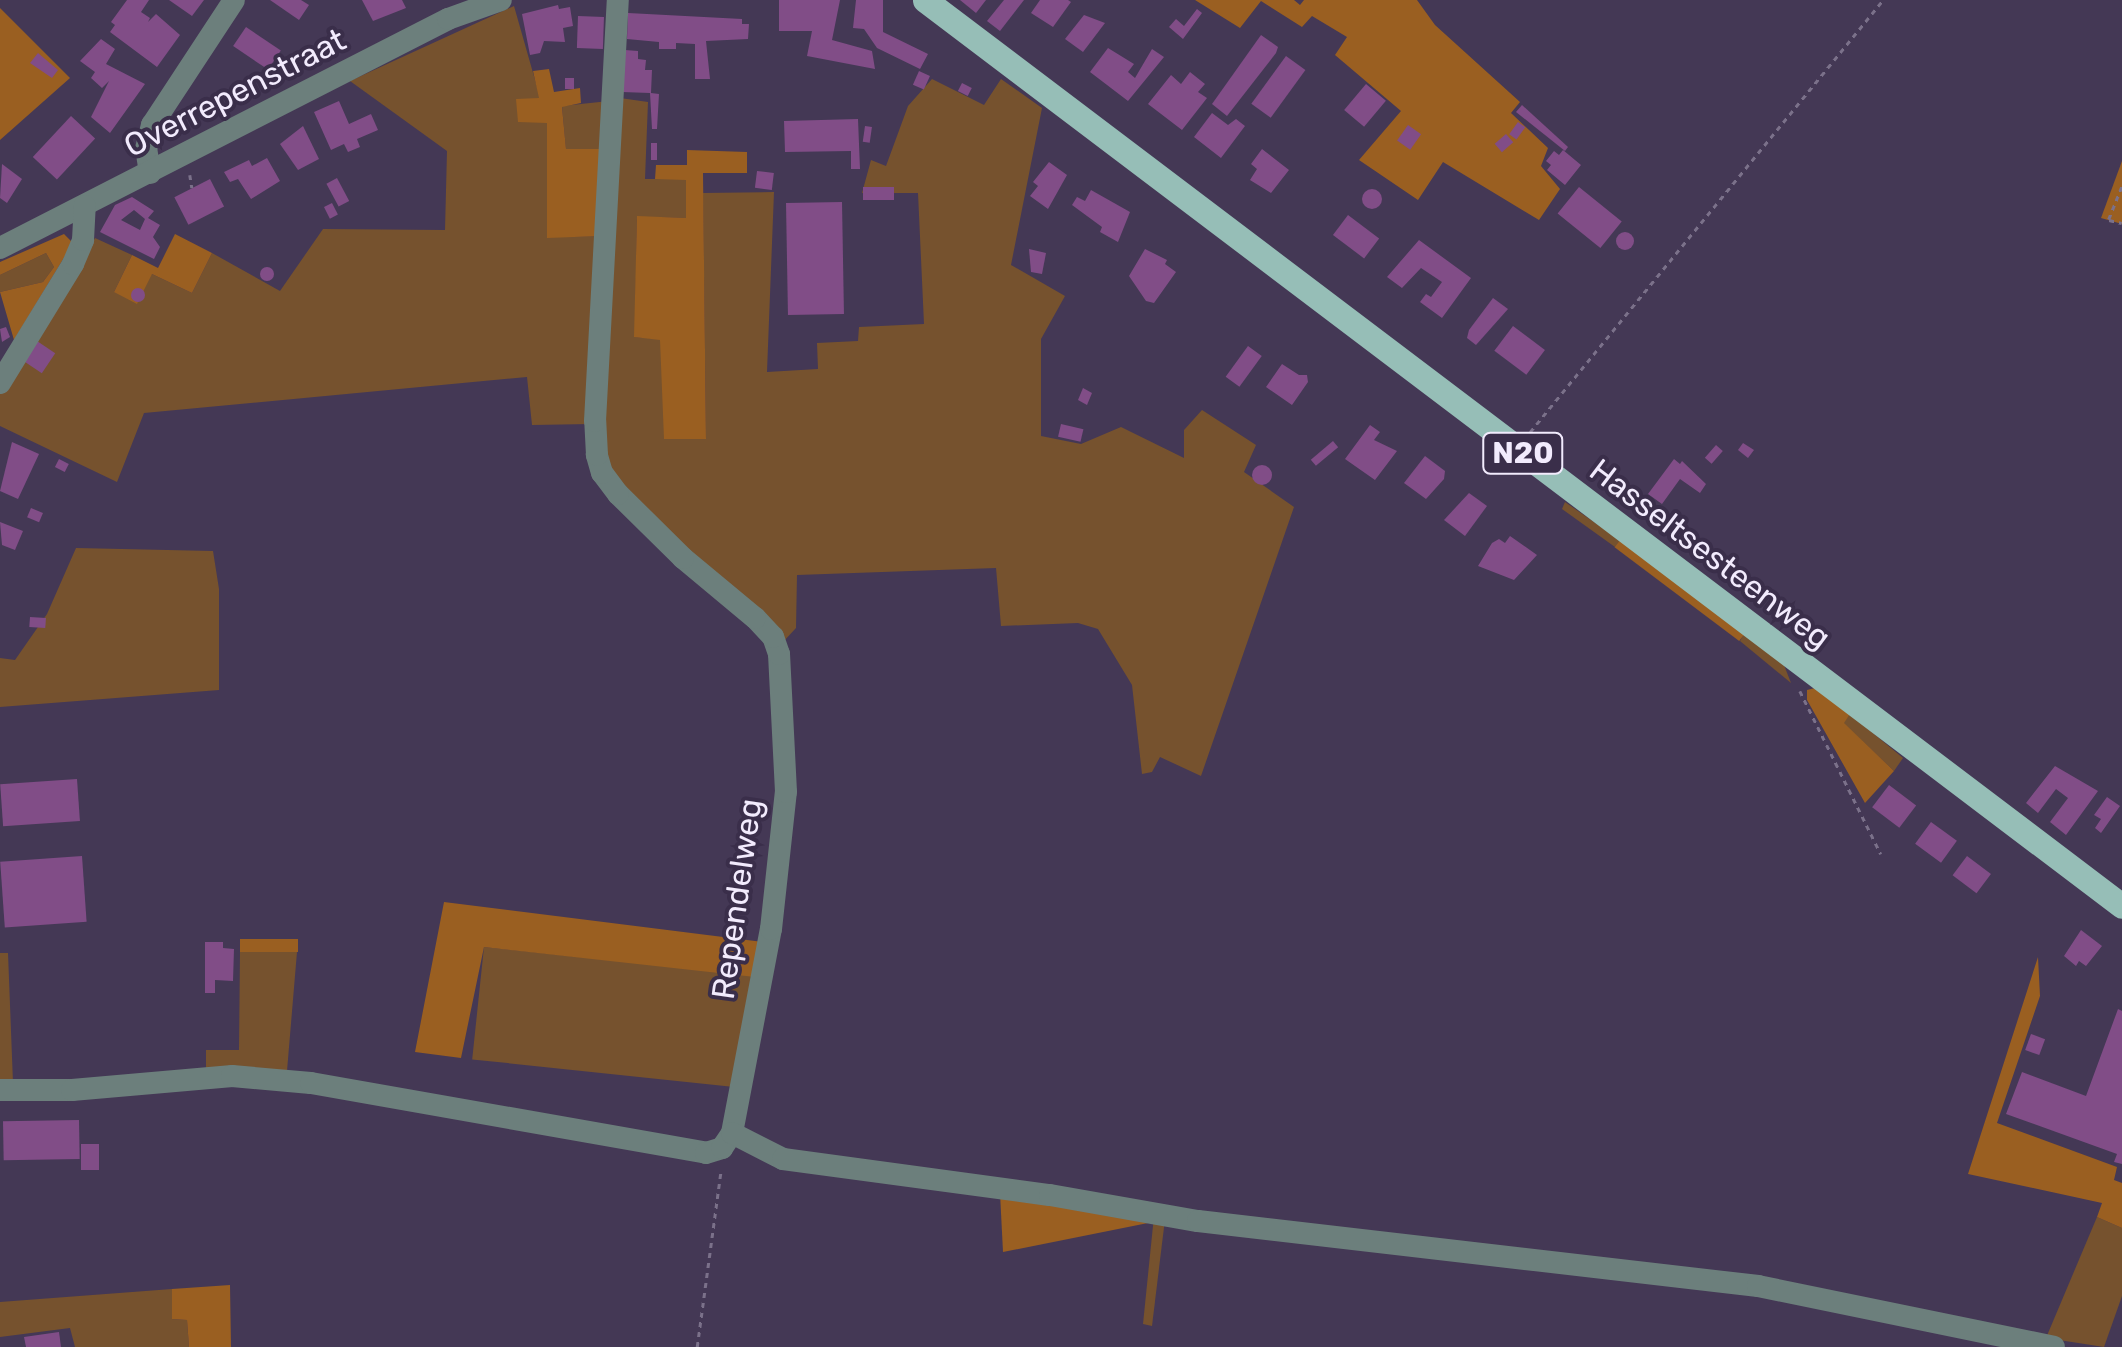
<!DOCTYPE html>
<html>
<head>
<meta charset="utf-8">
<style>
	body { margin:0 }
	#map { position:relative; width:2122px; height:1347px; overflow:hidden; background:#443855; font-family:Rubik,sans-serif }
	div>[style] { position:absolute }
	.green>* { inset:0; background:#76522e; transform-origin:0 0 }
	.forest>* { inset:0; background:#9a5f21; transform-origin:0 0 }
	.building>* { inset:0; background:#814d87; transform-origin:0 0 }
	.round { border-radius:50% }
	.path>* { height:2.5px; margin-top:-1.25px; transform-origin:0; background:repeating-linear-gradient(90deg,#7b718a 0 5px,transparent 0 10px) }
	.minor>* { height:22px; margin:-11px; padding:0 11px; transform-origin:11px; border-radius:11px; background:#6c7f7c }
	.major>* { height:25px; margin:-12.5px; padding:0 12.5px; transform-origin:12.5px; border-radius:12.5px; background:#96beb7 }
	span { translate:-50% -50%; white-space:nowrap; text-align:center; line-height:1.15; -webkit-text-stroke:8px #3a2e4a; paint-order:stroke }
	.shield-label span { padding:2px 8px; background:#3a2e4a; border:2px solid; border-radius:8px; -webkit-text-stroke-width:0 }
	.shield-label { font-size:30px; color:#f2ebfd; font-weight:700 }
	.street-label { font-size:32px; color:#f2ebfd }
</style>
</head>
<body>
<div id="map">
	<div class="green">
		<i style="clip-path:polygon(514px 6px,547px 122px,547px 237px,601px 236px,591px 424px,532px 425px,527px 377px,144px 413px,117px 482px,0 426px,0 392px,74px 280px,95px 238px,132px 255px,114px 292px,152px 274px,192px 293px,212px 253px,280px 291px,323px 229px,445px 230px,447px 151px,350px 81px)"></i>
		<i style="clip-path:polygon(932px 79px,984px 105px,1001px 79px,1042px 108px,1011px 265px,1065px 296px,1041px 339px,1041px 436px,1081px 444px,1121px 427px,1184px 458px,1184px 430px,1202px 410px,1256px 445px,1244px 472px,1294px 507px,1201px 776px,1160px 757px,1152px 772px,1142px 774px,1132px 685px,1098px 629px,1078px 623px,1001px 626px,996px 568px,797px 575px,796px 628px,783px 642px,656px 522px,612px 471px,602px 439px,620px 98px,648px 102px,645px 179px,686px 179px,686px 218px,637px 217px,635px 337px,660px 339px,706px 439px,703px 193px,774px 192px,767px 372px,818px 369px,817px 343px,858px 341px,859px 327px,924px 324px,918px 193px,862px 193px,871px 160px,886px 166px,908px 106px)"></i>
		<i style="clip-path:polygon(609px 101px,607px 149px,566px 150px,562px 106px)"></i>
		<i style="clip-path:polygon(46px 253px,54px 267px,43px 282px,0 292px,0 275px)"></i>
		<i style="clip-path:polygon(1565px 502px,1620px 540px,1615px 547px,1562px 509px)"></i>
		<i style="clip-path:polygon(76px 548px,213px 551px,219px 589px,219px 690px,0 707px,0 658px,15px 660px,47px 614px)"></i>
		<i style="clip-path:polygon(1744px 634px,1784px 665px,1791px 683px,1740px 641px)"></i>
		<i style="clip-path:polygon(1850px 714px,1903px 758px,1894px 771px,1843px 723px)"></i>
		<i style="left:484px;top:947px;width:273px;height:113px;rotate:6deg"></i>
		<i style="clip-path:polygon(240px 952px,297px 952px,287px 1071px,206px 1069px,206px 1050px,239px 1050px)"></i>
		<i style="clip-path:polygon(0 953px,8px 953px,13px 1083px,0 1083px)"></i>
		<i style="clip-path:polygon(1154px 1216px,1165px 1219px,1152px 1326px,1143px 1324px)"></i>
		<i style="clip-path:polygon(2097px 1217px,2122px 1228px,2122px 1296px,2104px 1347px,2046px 1338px)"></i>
		<i style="clip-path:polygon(172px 1289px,172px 1319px,187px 1320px,189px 1347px,75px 1347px,70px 1328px,0 1337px,0 1302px)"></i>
	</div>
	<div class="forest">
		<i style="clip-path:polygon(1195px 0,1294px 0,1300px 5px,1304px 0,1417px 0,1435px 25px,1520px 102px,1511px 113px,1548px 148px,1541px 166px,1560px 189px,1539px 220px,1443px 162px,1418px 200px,1359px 160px,1401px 111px,1335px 55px,1347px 37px,1312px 16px,1302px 27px,1261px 1px,1240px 28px)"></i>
		<i style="clip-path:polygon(0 8px,70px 78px,0 140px)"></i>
		<i style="clip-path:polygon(549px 69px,554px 92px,580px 88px,581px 103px,562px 107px,566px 149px,607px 149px,601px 236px,547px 238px,547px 123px,518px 122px,516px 99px,539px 98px,533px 71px)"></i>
		<i style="clip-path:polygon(687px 150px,747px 152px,747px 173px,703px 173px,706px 439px,664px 439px,660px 340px,634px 337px,637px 216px,686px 218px,686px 180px,655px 179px,656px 165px,687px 165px)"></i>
		<i style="clip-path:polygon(2122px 161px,2122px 224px,2101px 218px)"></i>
		<i style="clip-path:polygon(64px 234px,73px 243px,14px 340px,0 292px,43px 282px,54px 267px,46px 253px,0 275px,0 262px)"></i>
		<i style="clip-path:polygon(175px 234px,212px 253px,192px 293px,152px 274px,137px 304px,114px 292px,132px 255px,158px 268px)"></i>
		<i style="left:1620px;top:540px;width:156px;height:9px;rotate:37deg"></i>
		<i style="clip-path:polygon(1815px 688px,1850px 714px,1844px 723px,1894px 771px,1865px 803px,1807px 700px,1807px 690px)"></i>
		<i style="clip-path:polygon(444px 902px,763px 942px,755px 977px,484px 947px,461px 1058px,415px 1052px)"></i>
		<i style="left:240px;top:939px;width:58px;height:13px"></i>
		<i style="clip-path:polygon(2038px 957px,2040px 996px,1997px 1123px,2117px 1167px,2114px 1180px,2122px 1183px,2122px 1228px,2097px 1217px,2102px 1203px,1968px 1174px)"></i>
		<i style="clip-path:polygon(1000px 1193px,1153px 1222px,1003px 1252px)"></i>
		<i style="clip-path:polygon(230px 1285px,231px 1347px,189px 1347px,187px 1320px,172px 1319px,172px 1289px)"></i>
	</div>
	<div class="building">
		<i style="clip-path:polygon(127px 0,149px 0,141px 12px,150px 18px,148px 22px,156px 14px,180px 35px,157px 67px,110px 32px,115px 25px,111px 22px)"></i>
		<i style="clip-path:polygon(169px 0,204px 0,192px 16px)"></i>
		<i style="clip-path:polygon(270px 0,301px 0,309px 5px,299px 20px)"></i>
		<i style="clip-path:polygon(362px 0,402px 0,406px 8px,373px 21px)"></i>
		<i style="clip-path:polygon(779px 0,840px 0,832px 40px,872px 51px,875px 69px,807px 56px,812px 31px,779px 31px)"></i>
		<i style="clip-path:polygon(856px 0,883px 0,883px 32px,928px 54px,920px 69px,877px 48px,864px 29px,853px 28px)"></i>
		<i style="clip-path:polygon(960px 0,986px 0,976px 13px)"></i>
		<i style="clip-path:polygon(1004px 0,1024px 0,1000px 31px,987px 21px)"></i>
		<i style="clip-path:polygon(1040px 0,1068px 0,1071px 2px,1053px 27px,1031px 13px)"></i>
		<i style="clip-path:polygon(558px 5px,559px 9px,570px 7px,573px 26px,563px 28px,565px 42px,544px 41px,540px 53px,530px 55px,522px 14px)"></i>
		<i style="clip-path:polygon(1197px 9px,1202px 13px,1183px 39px,1169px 27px,1176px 19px,1184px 26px)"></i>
		<i style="clip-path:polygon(628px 13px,742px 19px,742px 24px,749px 24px,748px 39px,706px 41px,710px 79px,695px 79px,695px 44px,676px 43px,676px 49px,659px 49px,659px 42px,627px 39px)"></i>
		<i style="clip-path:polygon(1084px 15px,1105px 23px,1083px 52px,1065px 39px)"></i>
		<i style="left:578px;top:16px;width:26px;height:32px;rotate:2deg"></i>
		<i style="left:246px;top:27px;width:42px;height:23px;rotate:34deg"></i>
		<i style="clip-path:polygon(1261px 35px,1278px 47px,1276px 53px,1227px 116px,1212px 104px)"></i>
		<i style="clip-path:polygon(101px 39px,115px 49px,106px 64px,145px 84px,110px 133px,91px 117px,109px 81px,102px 88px,91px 78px,95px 72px,80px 61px)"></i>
		<i style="clip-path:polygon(1108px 48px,1134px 64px,1128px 72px,1135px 78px,1152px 49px,1164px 57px,1128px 101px,1090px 72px)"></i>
		<i style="clip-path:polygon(625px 50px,638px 51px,638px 59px,646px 60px,645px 70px,652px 70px,651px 93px,659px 94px,657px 129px,652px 129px,650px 93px,622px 92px)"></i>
		<i style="clip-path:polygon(38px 53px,58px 70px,52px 78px,30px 63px)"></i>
		<i style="left:1286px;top:56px;width:24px;height:59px;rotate:36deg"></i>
		<i style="left:919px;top:71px;width:12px;height:15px;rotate:24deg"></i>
		<i style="clip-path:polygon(1190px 72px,1205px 84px,1198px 92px,1207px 98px,1182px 130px,1148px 104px,1171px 75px,1181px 84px)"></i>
		<i style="left:565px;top:78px;width:9px;height:11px"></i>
		<i style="left:962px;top:83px;width:11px;height:9px;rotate:27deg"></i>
		<i style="left:1366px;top:84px;width:26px;height:34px;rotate:40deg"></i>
		<i style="clip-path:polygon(339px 101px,349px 124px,371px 114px,378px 130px,357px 139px,360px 147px,348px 152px,344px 144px,331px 150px,314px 112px)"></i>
		<i style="clip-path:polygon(1522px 105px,1568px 147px,1565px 151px,1516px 112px)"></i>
		<i style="clip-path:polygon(1212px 113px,1228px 125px,1236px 119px,1245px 126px,1221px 158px,1194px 137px)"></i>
		<i style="left:71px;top:116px;width:33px;height:56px;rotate:43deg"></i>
		<i style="clip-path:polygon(858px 119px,860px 169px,851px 169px,851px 151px,785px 152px,784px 121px)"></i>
		<i style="left:1518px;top:122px;width:9px;height:15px;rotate:36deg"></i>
		<i style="left:1408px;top:125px;width:16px;height:19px;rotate:35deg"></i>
		<i style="clip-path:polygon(303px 126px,319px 159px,298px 170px,280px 144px)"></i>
		<i style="left:865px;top:126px;width:7px;height:16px;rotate:8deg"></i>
		<i style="left:1506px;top:134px;width:11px;height:15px;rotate:49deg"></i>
		<i style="left:651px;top:143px;width:6px;height:17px"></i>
		<i style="clip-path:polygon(1262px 149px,1289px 170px,1271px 193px,1250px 180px,1257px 169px,1251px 164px)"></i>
		<i style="clip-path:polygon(1563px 150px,1581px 165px,1565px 185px,1547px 170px,1551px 165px,1546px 161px,1554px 151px,1559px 155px)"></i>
		<i style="clip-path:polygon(267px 158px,280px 181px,251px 199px,238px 179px,230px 182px,224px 172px,249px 160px,252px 166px)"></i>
		<i style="clip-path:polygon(1049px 162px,1067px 175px,1048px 209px,1030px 196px,1038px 186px,1033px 182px)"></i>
		<i style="clip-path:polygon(2px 164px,22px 179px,7px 203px,0 198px)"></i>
		<i style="left:757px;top:171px;width:17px;height:17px;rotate:7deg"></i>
		<i style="left:337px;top:178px;width:26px;height:12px;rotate:62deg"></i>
		<i style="left:210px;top:179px;width:31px;height:40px;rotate:63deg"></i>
		<i style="left:894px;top:187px;width:13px;height:31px;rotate:90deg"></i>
		<i style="left:1579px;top:187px;width:55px;height:34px;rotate:39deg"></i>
		<i class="round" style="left:1362px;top:189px;width:20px;height:20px"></i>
		<i style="clip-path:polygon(1091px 190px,1130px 212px,1118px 242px,1100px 232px,1102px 227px,1072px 205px,1077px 197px,1085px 201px)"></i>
		<i style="clip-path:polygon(evenodd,132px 197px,154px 211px,148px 218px,160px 225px,153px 237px,160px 247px,154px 259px,100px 232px,115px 205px,132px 197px,134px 210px,145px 219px,140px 230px,121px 220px,134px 210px)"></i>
		<i style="left:842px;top:202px;width:112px;height:56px;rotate:89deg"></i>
		<i style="left:332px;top:203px;width:13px;height:9px;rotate:63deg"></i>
		<i style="left:1348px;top:215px;width:39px;height:25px;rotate:37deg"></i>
		<i class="round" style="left:1616px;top:232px;width:18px;height:18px"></i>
		<i style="clip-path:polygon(1419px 240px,1471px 278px,1442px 318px,1420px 302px,1426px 294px,1431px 297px,1442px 282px,1421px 268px,1402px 288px,1387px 277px)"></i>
		<i style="clip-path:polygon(1029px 249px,1046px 253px,1042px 274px,1031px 272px)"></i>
		<i style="clip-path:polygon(1145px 249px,1167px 260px,1165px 264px,1176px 272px,1154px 303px,1146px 301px,1129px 276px)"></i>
		<i class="round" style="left:260px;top:267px;width:14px;height:14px"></i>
		<i class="round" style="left:131px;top:288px;width:14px;height:14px"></i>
		<i style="clip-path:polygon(1493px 298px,1508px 309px,1476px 345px,1467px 338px,1469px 330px)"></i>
		<i style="left:1513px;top:326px;width:40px;height:31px;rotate:37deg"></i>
		<i style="clip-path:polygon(6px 327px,10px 337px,2px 342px,0 329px)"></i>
		<i style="left:37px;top:341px;width:22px;height:24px;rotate:34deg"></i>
		<i style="left:1248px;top:346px;width:17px;height:38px;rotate:36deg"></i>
		<i style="clip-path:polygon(1282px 364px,1299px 375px,1307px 375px,1308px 382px,1292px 405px,1266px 387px)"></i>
		<i style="clip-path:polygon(1083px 388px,1092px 393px,1087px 405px,1078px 400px)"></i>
		<i style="left:1061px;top:424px;width:23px;height:13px;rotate:13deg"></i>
		<i style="clip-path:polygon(1370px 425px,1380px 432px,1374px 440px,1397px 451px,1375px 480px,1345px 459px)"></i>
		<i style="left:1333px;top:441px;width:8px;height:29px;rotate:50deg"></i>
		<i style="clip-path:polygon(12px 442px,39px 454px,18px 499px,0 491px)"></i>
		<i style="clip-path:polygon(1743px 443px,1754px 450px,1748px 458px,1738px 450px)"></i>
		<i style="left:1716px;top:445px;width:9px;height:17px;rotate:41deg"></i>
		<i style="clip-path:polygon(1425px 456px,1445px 471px,1444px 479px,1426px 499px,1404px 483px)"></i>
		<i style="left:59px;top:459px;width:11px;height:9px;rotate:27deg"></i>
		<i style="clip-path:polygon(1674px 459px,1680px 464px,1682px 461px,1706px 484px,1700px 493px,1680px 479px,1662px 504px,1648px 494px)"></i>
		<i class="round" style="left:1252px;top:465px;width:20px;height:20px"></i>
		<i style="clip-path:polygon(1469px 493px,1487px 506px,1465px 536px,1444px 520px)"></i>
		<i style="left:31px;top:508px;width:13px;height:10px;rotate:23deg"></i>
		<i style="clip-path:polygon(0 522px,23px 531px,15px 550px,2px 545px)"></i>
		<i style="clip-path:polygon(1510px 536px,1537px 555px,1514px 580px,1478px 566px,1492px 543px,1499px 539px,1505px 543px)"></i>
		<i style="left:30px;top:617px;width:16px;height:10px;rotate:4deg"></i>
		<i style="clip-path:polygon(2055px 766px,2098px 791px,2066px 835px,2050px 822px,2068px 798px,2056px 789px,2038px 813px,2026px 803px)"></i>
		<i style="left:77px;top:779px;width:42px;height:77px;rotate:86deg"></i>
		<i style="left:1889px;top:785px;width:34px;height:28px;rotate:37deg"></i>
		<i style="clip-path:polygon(2107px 797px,2120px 806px,2101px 833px,2095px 828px,2101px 819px,2094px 815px)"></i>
		<i style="left:1931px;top:822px;width:32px;height:27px;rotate:36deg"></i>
		<i style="left:82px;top:856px;width:66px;height:82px;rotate:86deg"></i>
		<i style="left:1967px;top:856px;width:30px;height:24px;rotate:37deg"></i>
		<i style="clip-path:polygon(2081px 930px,2102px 946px,2086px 966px,2079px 961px,2076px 966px,2064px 956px)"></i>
		<i style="clip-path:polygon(205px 942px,223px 942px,223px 948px,234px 949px,233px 981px,215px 980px,215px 993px,205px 993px)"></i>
		<i style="clip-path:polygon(2118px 1009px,2122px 1011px,2122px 1164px,2114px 1162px,2117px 1154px,2006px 1114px,2022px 1072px,2086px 1096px)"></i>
		<i style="left:2031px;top:1034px;width:15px;height:17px;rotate:20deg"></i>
		<i style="left:79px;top:1120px;width:39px;height:76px;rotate:89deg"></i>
		<i style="left:81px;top:1144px;width:18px;height:26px"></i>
		<i style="clip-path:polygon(59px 1332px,61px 1347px,26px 1347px,24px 1337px)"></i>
	</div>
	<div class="path">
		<i style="left:190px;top:175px;width:13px;rotate:81deg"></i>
		<i style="left:2122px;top:187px;width:35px;rotate:112deg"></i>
		<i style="left:2109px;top:220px;width:13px;rotate:13deg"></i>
		<i style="left:1530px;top:432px;width:558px;rotate:-50.75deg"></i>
		<i style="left:1800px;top:691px;width:182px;rotate:63.6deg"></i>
		<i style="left:697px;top:1347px;width:179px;rotate:-82.3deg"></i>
	</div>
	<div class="minor">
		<i style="left:150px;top:173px;width:24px;rotate:-99deg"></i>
		<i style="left:146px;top:149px;width:25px;rotate:-76deg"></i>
		<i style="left:152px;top:125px;width:149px;rotate:-56.7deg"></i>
		<i style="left:0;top:248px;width:503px;rotate:-27.07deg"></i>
		<i style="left:448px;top:19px;width:56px;rotate:-19.7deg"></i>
		<i style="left:0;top:383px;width:140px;rotate:-58.5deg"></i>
		<i style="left:73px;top:264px;width:26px;rotate:-67deg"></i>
		<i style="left:83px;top:240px;width:34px;rotate:-87deg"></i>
		<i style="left:0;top:1090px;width:72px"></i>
		<i style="left:72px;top:1090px;width:161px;rotate:-5deg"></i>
		<i style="left:232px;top:1076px;width:79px;rotate:5.1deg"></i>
		<i style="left:311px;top:1083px;width:401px;rotate:10deg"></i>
		<i style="left:706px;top:1153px;width:17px;rotate:-17deg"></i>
		<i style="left:722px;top:1148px;width:18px;rotate:-56deg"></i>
		<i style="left:732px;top:1133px;width:208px;rotate:-79.2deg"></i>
		<i style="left:771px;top:929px;width:138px;rotate:-83.8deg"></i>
		<i style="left:786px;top:792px;width:138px;rotate:-92.9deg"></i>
		<i style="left:779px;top:654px;width:18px;rotate:-109deg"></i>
		<i style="left:773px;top:637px;width:26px;rotate:-133deg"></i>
		<i style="left:755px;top:618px;width:94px;rotate:-140.2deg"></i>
		<i style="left:683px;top:558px;width:91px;rotate:-135.4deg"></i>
		<i style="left:618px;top:494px;width:26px;rotate:-127deg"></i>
		<i style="left:602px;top:473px;width:19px;rotate:-106deg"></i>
		<i style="left:597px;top:455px;width:34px;rotate:-93deg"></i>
		<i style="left:595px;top:421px;width:422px;rotate:-86.9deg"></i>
		<i style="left:732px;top:1133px;width:57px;rotate:27deg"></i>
		<i style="left:783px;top:1159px;width:269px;rotate:7.7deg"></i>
		<i style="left:1050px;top:1195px;width:150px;rotate:10deg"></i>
		<i style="left:1198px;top:1221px;width:564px;rotate:6.62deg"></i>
		<i style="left:1758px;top:1286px;width:302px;rotate:11.6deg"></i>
	</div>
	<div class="major">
		<i style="left:925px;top:0;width:1501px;rotate:37.12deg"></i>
	</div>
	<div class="shield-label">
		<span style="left:1523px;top:453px">N20</span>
	</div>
	<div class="street-label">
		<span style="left:235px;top:93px;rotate:-27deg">Overrepenstraat</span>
		<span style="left:1710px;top:554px;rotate:37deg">Hasseltsesteenweg</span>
		<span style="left:737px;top:899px;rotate:-82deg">Rependelweg</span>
	</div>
</div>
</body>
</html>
